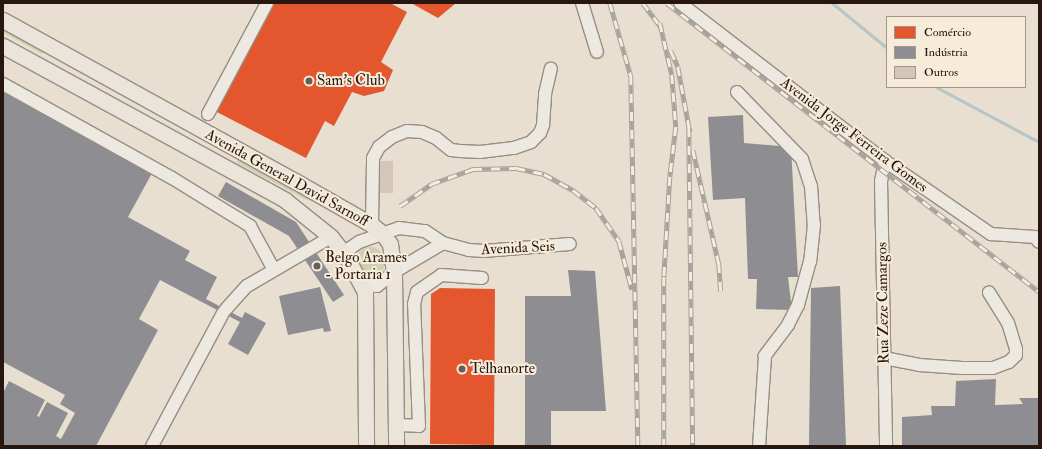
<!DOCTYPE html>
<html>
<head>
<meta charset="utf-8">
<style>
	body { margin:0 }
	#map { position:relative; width:1042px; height:449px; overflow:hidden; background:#e8dfd0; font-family:"IM FELL Double Pica",serif }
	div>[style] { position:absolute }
	.green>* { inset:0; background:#d0cfaf }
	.round { border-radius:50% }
	.shops>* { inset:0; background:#e4572e }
	.industry>* { inset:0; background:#8d8d92 }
	.stream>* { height:3px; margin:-1.5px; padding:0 1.5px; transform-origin:1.5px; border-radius:1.5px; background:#b7c5c6 }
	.building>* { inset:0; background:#d5c6bb; transform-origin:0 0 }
	.roads { filter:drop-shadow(1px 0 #958e85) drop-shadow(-1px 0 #958e85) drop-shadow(0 1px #958e85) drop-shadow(0 -1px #958e85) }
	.minor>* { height:12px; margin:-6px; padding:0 6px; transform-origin:6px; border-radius:6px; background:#ede8e0 }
	.major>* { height:15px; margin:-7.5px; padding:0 7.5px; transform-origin:7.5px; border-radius:7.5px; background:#eae4db }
	.rail>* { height:4.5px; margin-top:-2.25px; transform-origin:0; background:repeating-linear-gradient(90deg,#f7ecda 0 9px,#a7a29b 0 18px); box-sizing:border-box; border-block:1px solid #a7a29b }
	.dots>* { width:11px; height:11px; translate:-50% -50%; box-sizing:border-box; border:2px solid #f7ecda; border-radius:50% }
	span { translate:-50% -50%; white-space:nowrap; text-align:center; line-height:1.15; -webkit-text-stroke:4px #f7ecda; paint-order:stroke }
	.poi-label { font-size:15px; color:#281710 }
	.left { translate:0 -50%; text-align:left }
	.street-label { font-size:15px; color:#281710 }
	.frame { position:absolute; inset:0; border:4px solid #281710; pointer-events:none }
	.legend { position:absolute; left:886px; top:16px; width:140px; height:72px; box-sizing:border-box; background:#f7ecda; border:1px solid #a49789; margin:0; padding:5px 7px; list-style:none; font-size:12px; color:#281710 }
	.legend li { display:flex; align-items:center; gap:8px; height:20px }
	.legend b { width:20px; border:1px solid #a49789 }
</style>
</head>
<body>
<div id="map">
	<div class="green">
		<i style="clip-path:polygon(3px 25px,45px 47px,42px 54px,3px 32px)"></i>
		<i style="clip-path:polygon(240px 154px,328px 206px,307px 200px,237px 163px)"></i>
		<i class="round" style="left:355px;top:247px;width:30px;height:30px"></i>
	</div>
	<div class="shops">
		<i style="clip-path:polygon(271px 3px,390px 3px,407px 12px,381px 62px,393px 70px,384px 91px,364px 96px,352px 92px,334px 126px,325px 121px,306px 158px,213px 110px)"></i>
		<i style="clip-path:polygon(411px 3px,456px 3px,438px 18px)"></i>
		<i style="clip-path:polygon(440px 288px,495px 289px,494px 445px,430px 444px,431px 294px)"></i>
	</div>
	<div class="industry">
		<i style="clip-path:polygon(3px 81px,157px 164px,128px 217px,190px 251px,185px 260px,217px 277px,206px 299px,242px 318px,245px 312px,266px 323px,248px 355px,228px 344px,240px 322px,160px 280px,139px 319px,158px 330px,96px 446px,3px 446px,3px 393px,9px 381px,45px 400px,37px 416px,39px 417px,47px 402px,68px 413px,56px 436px,61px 439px,75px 413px,60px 404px,65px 395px,3px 362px)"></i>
		<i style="clip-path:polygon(743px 115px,744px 143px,791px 147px,798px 277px,788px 277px,792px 310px,756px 309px,757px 279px,748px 279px,745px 198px,713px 200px,708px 117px)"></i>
		<i style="clip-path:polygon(226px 182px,296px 222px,344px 295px,333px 302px,289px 236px,218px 196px)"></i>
		<i style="clip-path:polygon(568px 270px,595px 271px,606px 411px,551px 411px,551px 446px,525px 446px,525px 296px,571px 296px)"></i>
		<i style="clip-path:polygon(840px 286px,846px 446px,809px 446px,811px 288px)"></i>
		<i style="clip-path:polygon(320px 287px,331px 331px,324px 332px,323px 328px,288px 335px,279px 296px)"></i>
		<i style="clip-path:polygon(996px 379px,995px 405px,1023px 404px,1019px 398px,1039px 398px,1039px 446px,902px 446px,902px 417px,932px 415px,931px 406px,955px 406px,956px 381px)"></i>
	</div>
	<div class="stream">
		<i style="left:832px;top:3px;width:71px;rotate:39.3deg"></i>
		<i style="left:936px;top:87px;width:117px;rotate:28.1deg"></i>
	</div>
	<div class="building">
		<i style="left:375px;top:161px;width:18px;height:32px"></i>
	</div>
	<div class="roads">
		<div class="minor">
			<i style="left:582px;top:3px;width:51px;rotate:73deg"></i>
			<i style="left:680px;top:3px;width:259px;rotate:37.6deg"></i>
			<i style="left:885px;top:161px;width:129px;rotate:34.6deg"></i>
			<i style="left:991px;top:234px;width:44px;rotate:3.9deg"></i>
			<i style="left:1035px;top:237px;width:6px;rotate:51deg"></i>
			<i style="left:3px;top:84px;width:193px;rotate:29.1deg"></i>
			<i style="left:172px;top:178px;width:92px;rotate:31.6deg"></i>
			<i style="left:250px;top:226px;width:50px;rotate:61.4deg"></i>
			<i style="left:737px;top:92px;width:93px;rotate:45.9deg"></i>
			<i style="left:802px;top:159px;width:28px;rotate:72deg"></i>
			<i style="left:811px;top:186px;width:39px;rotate:86deg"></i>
			<i style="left:814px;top:225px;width:36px;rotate:96deg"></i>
			<i style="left:810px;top:261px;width:46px;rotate:105.3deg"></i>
			<i style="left:798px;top:305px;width:22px;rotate:117deg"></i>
			<i style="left:788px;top:325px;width:39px;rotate:127deg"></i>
			<i style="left:765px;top:356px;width:90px;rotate:93.8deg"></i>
			<i style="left:208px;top:114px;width:126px;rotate:-62deg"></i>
			<i style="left:885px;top:161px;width:20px;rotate:101deg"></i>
			<i style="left:881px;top:181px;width:265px;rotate:88.9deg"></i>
			<i style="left:372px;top:225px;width:67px;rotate:-89.1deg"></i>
			<i style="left:373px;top:158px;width:13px;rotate:-61deg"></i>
			<i style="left:379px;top:147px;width:16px;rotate:-38deg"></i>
			<i style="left:392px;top:137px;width:16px;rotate:-22deg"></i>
			<i style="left:407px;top:131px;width:15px;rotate:4deg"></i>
			<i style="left:422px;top:132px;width:15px;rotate:23deg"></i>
			<i style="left:436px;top:138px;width:19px;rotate:39deg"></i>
			<i style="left:451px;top:150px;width:9px;rotate:6deg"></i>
			<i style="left:460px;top:151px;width:20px;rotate:3deg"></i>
			<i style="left:480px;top:152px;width:34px;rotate:-7deg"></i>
			<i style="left:514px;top:148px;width:18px;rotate:-19deg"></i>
			<i style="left:531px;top:142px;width:13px;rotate:-45deg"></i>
			<i style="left:540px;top:133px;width:9px;rotate:-69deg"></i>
			<i style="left:543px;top:125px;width:31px;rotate:-86deg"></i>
			<i style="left:545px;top:94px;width:26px;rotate:-77deg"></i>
			<i style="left:346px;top:256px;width:8px;rotate:-67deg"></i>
			<i style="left:349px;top:249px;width:12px;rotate:-35deg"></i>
			<i style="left:359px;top:242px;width:42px;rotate:-19.3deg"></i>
			<i style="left:399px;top:228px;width:26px;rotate:7deg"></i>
			<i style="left:425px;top:231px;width:22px;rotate:34deg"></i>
			<i style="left:443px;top:243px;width:27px;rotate:15deg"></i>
			<i style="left:469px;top:250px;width:15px;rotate:4deg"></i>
			<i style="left:484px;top:251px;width:86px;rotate:-4.7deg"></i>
			<i style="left:363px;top:285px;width:14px;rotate:4deg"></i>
			<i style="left:377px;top:286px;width:22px;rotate:-39deg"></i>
			<i style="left:394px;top:272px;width:57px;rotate:-30.6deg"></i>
			<i style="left:226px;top:309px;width:31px;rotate:-48deg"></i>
			<i style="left:247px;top:286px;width:97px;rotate:-30.3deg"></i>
			<i style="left:884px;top:358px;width:36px;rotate:11deg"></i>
			<i style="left:919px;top:365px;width:43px;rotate:4deg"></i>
			<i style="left:962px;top:368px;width:31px"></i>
			<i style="left:993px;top:368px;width:17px;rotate:-21deg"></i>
			<i style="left:1009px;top:362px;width:10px;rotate:-45deg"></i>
			<i style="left:1016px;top:355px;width:6px;rotate:-90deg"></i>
			<i style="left:1016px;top:349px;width:27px;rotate:-107deg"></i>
			<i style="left:1008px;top:323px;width:36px;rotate:-122deg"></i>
			<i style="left:396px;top:425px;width:23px;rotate:2deg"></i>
			<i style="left:419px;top:426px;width:122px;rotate:-92.3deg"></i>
			<i style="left:414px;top:304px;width:12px;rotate:-76deg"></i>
			<i style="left:417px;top:292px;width:29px;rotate:-35deg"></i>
			<i style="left:441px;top:275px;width:41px;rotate:4.2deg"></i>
			<i style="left:152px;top:446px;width:151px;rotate:-61.9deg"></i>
		</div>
		<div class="major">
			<i style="left:3px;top:20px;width:333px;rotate:28.9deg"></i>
			<i style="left:295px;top:181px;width:89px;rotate:29.7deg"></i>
			<i style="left:372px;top:225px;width:14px;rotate:39deg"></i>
			<i style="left:383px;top:234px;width:12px;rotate:55deg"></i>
			<i style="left:390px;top:244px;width:28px;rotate:82deg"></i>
			<i style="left:394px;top:272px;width:174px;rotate:89.3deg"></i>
			<i style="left:3px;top:46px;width:321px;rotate:28.6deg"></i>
			<i style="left:285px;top:200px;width:59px;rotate:38.8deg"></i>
			<i style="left:331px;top:237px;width:24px;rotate:52deg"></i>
			<i style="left:346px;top:256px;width:41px;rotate:62.2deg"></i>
			<i style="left:365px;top:292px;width:154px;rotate:89.6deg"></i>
		</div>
	</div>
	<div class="rail">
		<i style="left:610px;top:3px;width:76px;rotate:74deg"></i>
		<i style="left:631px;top:76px;width:370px;rotate:88.9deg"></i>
		<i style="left:643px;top:3px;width:31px;rotate:53deg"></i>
		<i style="left:667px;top:3px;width:471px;rotate:37.8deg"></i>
		<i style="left:660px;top:23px;width:53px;rotate:77deg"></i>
		<i style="left:672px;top:75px;width:52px;rotate:85.6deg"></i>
		<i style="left:676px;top:127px;width:50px;rotate:96.8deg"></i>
		<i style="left:670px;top:177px;width:100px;rotate:93.4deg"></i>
		<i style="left:664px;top:277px;width:169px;rotate:90deg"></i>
		<i style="left:671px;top:51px;width:17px;rotate:66deg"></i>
		<i style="left:678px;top:67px;width:66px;rotate:79.5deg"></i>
		<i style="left:689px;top:128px;width:318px;rotate:89.3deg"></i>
		<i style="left:693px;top:150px;width:117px;rotate:77.2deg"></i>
		<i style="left:719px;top:264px;width:27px;rotate:86deg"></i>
		<i style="left:400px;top:206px;width:38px;rotate:-35deg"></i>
		<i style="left:431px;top:184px;width:45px;rotate:-19.7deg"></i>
		<i style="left:473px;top:169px;width:43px;rotate:-1.3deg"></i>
		<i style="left:516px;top:168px;width:29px;rotate:12deg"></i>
		<i style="left:544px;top:174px;width:33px;rotate:29deg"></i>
		<i style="left:573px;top:190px;width:29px;rotate:38deg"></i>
		<i style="left:596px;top:208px;width:40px;rotate:55.1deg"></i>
		<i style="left:619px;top:241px;width:50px;rotate:74.8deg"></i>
	</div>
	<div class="dots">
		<i style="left:309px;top:81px;background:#6b5d53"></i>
		<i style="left:317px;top:266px;background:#6b5d53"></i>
		<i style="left:462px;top:369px;background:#6b5d53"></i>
	</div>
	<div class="poi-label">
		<span class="left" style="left:317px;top:81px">Sam's Club</span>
		<span class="left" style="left:325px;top:266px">Belgo Arames<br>- Portaria 1</span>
		<span class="left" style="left:470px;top:369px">Telhanorte</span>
	</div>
	<div class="street-label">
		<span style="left:854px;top:135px;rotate:37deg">Avenida Jorge Ferreira Gomes</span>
		<span style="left:287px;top:178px;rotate:29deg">Avenida General David Sarnoff</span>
		<span style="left:518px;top:248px;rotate:-3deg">Avenida Seis</span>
		<span style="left:883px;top:303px;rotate:-91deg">Rua Zeze Camargos</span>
	</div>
	<div class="frame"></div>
	<ul class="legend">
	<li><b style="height:11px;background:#e4572e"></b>Comércio</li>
	<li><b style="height:11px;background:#8d8d92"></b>Indústria</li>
	<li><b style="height:11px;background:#d5c6bb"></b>Outros</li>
	</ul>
</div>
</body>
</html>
